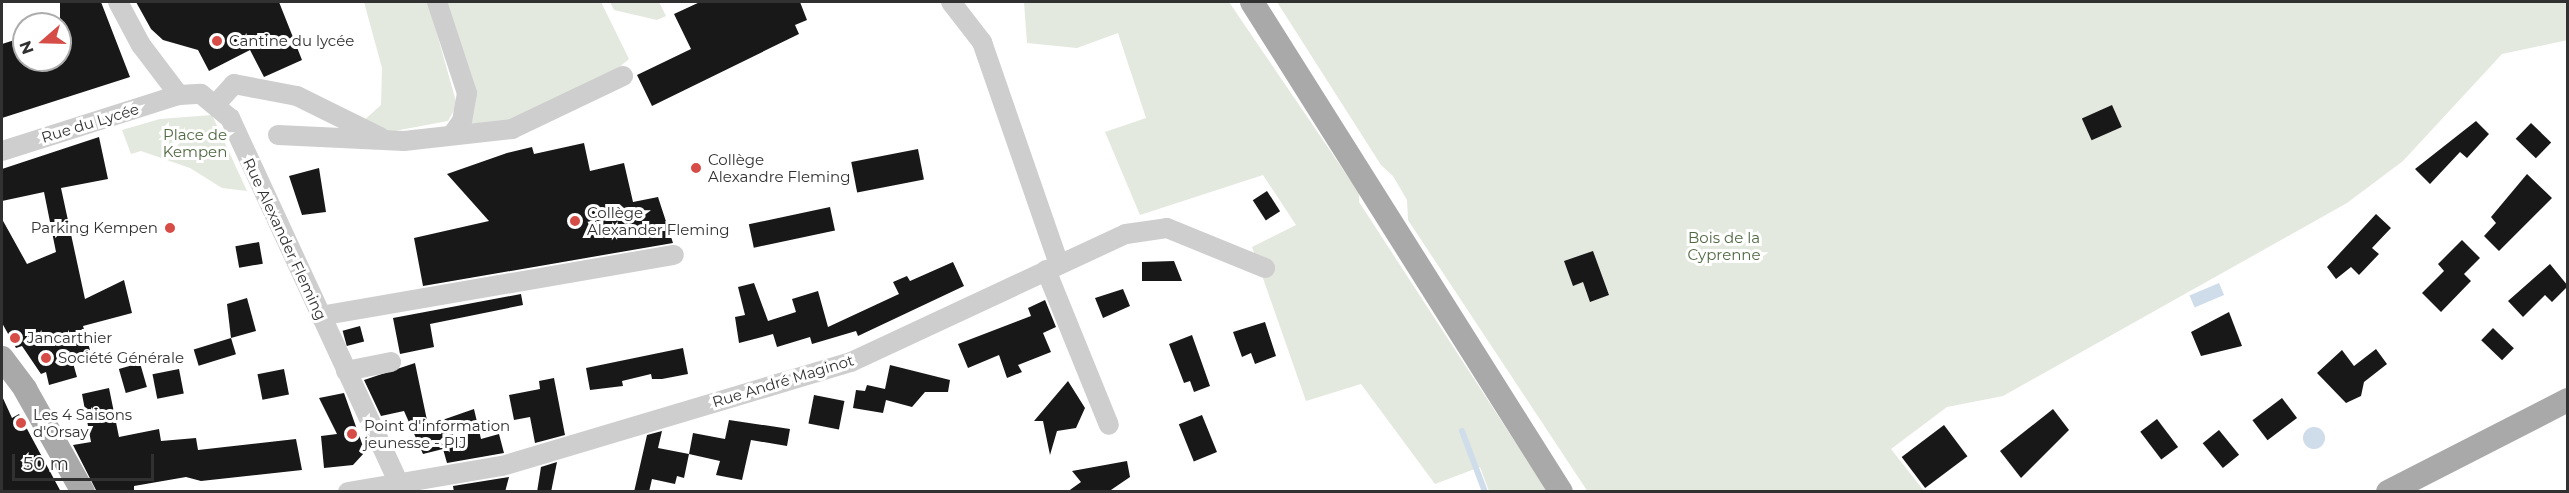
<!DOCTYPE html>
<html>
<head>
<meta charset="utf-8">
<style>
	body { margin:0 }
	#map { position:relative; width:2569px; height:493px; overflow:hidden; background:#fff; font-family:Montserrat,sans-serif }
	div>[style] { position:absolute }
	.green>* { inset:0; background:#e3e9de }
	.water>* { inset:0; background:#cfdcea; transform-origin:0 0 }
	.round { border-radius:50% }
	.stream>* { height:6px; margin:-3px; padding:0 3px; transform-origin:3px; border-radius:3px; background:#cfdcea }
	.building>* { inset:0; background:#181818; transform-origin:0 0 }
	.minor>* { height:20px; margin:-10px; padding:0 10px; transform-origin:10px; border-radius:10px; background:#cecece }
	.major>* { height:24px; margin:-12px; padding:0 12px; transform-origin:12px; border-radius:12px; background:#a9a9a9 }
	.dots>* { width:16px; height:16px; translate:-50% -50%; box-sizing:border-box; border:3px solid #fff; border-radius:50% }
	span { translate:-50% -50%; white-space:nowrap; text-align:center; line-height:1.15; -webkit-text-stroke:6px #fff; paint-order:stroke }
	.poi-label { font-size:15px; color:#313131 }
	.left { translate:0 -50%; text-align:left }
	.right { translate:-100% -50%; text-align:right }
	.street-label { font-size:15px; color:#313131 }
	.park-label { font-size:15px; color:#506942 }
	.frame { position:absolute; inset:0; border:3px solid #313131; pointer-events:none }
	.north { position:absolute; left:12px; top:12px; width:60px; height:60px; box-sizing:border-box; background:#fff; border:2px solid #adadad; border-radius:50%; rotate:250deg; font-size:16px; font-weight:700; line-height:24px; text-align:center; color:#313131 }
	.north::after { content:''; display:block; margin:auto; width:21px; height:27px; background:#d54d46; clip-path:polygon(50% 0,100% 100%,50% 72%,0 100%) }
	.scale { position:absolute; left:12px; top:454px; width:142px; height:27px; box-sizing:border-box; border:3px solid #313131; border-top:0; padding-left:8px; font-size:18px; line-height:21px; white-space:nowrap; color:#313131; -webkit-text-stroke:4px #fff; paint-order:stroke }
</style>
</head>
<body>
<div id="map">
	<div class="green">
		<i style="clip-path:polygon(364px 2px,428px 2px,457px 105px,448px 121px,389px 132px,361px 123px,381px 105px,382px 68px)"></i>
		<i style="clip-path:polygon(442px 2px,601px 2px,629px 59px,611px 74px,509px 120px,471px 126px)"></i>
		<i style="clip-path:polygon(610px 2px,659px 2px,666px 16px,657px 20px,614px 10px)"></i>
		<i style="clip-path:polygon(1024px 2px,1229px 2px,1359px 193px,1359px 202px,1547px 491px,1489px 491px,1480px 467px,1435px 484px,1361px 384px,1306px 401px,1252px 247px,1296px 225px,1263px 175px,1140px 215px,1105px 132px,1146px 118px,1118px 33px,1077px 48px,1027px 43px)"></i>
		<i style="clip-path:polygon(1277px 2px,2567px 2px,2568px 40px,2502px 54px,2403px 161px,2347px 203px,2003px 396px,1947px 407px,1891px 449px,1924px 491px,1588px 492px,1408px 220px,1407px 200px,1393px 176px,1381px 165px)"></i>
		<i style="clip-path:polygon(212px 115px,247px 191px,222px 188px,190px 168px,141px 151px,131px 154px,122px 130px,160px 119px)"></i>
	</div>
	<div class="water">
		<i style="left:2219px;top:283px;width:13px;height:32px;rotate:67deg"></i>
		<i class="round" style="left:2303px;top:427px;width:22px;height:22px"></i>
	</div>
	<div class="stream">
		<i style="left:1462px;top:431px;width:65px;rotate:69.3deg"></i>
	</div>
	<div class="building">
		<i style="clip-path:polygon(60px 2px,101px 2px,130px 77px,2px 118px,2px 44px,24px 37px,24px 60px,60px 60px)"></i>
		<i style="clip-path:polygon(136px 2px,279px 2px,302px 60px,264px 77px,250px 50px,209px 71px,198px 50px,163px 40px,151px 29px)"></i>
		<i style="clip-path:polygon(700px 2px,800px 2px,807px 20px,795px 25px,799px 34px,652px 106px,637px 75px,691px 49px,674px 14px)"></i>
		<i style="left:2112px;top:105px;width:24px;height:33px;rotate:66deg"></i>
		<i style="clip-path:polygon(2476px 121px,2489px 134px,2467px 158px,2460px 152px,2430px 184px,2415px 169px)"></i>
		<i style="left:2531px;top:123px;width:28px;height:22px;rotate:44deg"></i>
		<i style="clip-path:polygon(99px 137px,108px 179px,61px 188px,85px 299px,124px 280px,132px 313px,83px 326px,90px 350px,71px 356px,77px 377px,49px 385px,46px 372px,41px 374px,22px 346px,16px 348px,2px 323px,2px 219px,27px 264px,56px 252px,44px 192px,2px 201px,2px 169px)"></i>
		<i style="clip-path:polygon(584px 143px,590px 171px,624px 163px,633px 202px,658px 197px,673px 243px,423px 286px,414px 238px,489px 221px,447px 174px,507px 153px,532px 147px,534px 154px)"></i>
		<i style="left:918px;top:149px;width:31px;height:68px;rotate:79deg"></i>
		<i style="clip-path:polygon(319px 168px,326px 212px,302px 215px,289px 176px)"></i>
		<i style="clip-path:polygon(2527px 174px,2552px 198px,2499px 251px,2484px 236px,2496px 223px,2491px 217px)"></i>
		<i style="left:1267px;top:191px;width:24px;height:17px;rotate:57deg"></i>
		<i style="left:830px;top:207px;width:24px;height:83px;rotate:78deg"></i>
		<i style="clip-path:polygon(2376px 214px,2391px 228px,2372px 248px,2379px 254px,2359px 275px,2351px 267px,2336px 279px,2327px 267px)"></i>
		<i style="clip-path:polygon(2462px 240px,2480px 258px,2464px 274px,2471px 281px,2441px 312px,2422px 293px,2444px 271px,2438px 264px)"></i>
		<i style="left:259px;top:242px;width:22px;height:24px;rotate:80deg"></i>
		<i style="clip-path:polygon(1593px 251px,1609px 295px,1590px 302px,1583px 282px,1573px 286px,1564px 261px)"></i>
		<i style="clip-path:polygon(1174px 261px,1182px 281px,1142px 281px,1142px 262px)"></i>
		<i style="clip-path:polygon(953px 262px,964px 286px,858px 336px,856px 331px,812px 344px,810px 337px,777px 347px,773px 334px,739px 343px,735px 317px,745px 315px,738px 287px,754px 283px,768px 321px,796px 312px,792px 299px,818px 291px,828px 327px,899px 294px,893px 282px,907px 276px,910px 281px)"></i>
		<i style="clip-path:polygon(2550px 264px,2568px 286px,2552px 302px,2545px 295px,2523px 317px,2508px 301px)"></i>
		<i style="clip-path:polygon(1123px 289px,1130px 306px,1103px 318px,1095px 298px)"></i>
		<i style="clip-path:polygon(521px 294px,523px 305px,430px 324px,434px 347px,400px 354px,393px 318px)"></i>
		<i style="clip-path:polygon(247px 298px,256px 331px,231px 338px,227px 304px)"></i>
		<i style="clip-path:polygon(1045px 300px,1056px 327px,1043px 333px,1051px 352px,1018px 365px,1022px 372px,1007px 378px,999px 355px,968px 368px,958px 344px,1031px 316px,1028px 308px)"></i>
		<i style="clip-path:polygon(2229px 312px,2242px 346px,2201px 356px,2191px 332px)"></i>
		<i style="clip-path:polygon(1265px 322px,1276px 356px,1255px 364px,1251px 353px,1242px 357px,1233px 332px)"></i>
		<i style="left:360px;top:326px;width:16px;height:18px;rotate:75deg"></i>
		<i style="left:2493px;top:328px;width:29px;height:17px;rotate:44deg"></i>
		<i style="clip-path:polygon(1192px 335px,1210px 386px,1194px 392px,1190px 381px,1184px 383px,1169px 344px)"></i>
		<i style="left:231px;top:338px;width:17px;height:39px;rotate:73deg"></i>
		<i style="clip-path:polygon(683px 348px,688px 374px,662px 379px,652px 379px,651px 374px,622px 381px,623px 386px,590px 390px,586px 368px)"></i>
		<i style="clip-path:polygon(2376px 349px,2387px 364px,2364px 382px,2361px 396px,2346px 403px,2317px 373px,2342px 350px,2354px 366px)"></i>
		<i style="left:140px;top:363px;width:25px;height:22px;rotate:74deg"></i>
		<i style="clip-path:polygon(415px 363px,428px 425px,474px 409px,481px 439px,499px 434px,504px 453px,447px 463px,443px 449px,423px 454px,404px 411px,381px 416px,364px 380px)"></i>
		<i style="clip-path:polygon(890px 365px,950px 380px,948px 392px,925px 392px,912px 407px,886px 400px,883px 413px,853px 408px,856px 390px,865px 391px,867px 385px,885px 389px)"></i>
		<i style="left:179px;top:369px;width:25px;height:27px;rotate:79deg"></i>
		<i style="left:284px;top:369px;width:26px;height:27px;rotate:79deg"></i>
		<i style="clip-path:polygon(554px 378px,565px 435px,535px 443px,530px 417px,514px 420px,509px 395px,540px 389px,539px 381px)"></i>
		<i style="clip-path:polygon(1068px 381px,1085px 408px,1076px 428px,1057px 431px,1050px 455px,1043px 421px,1034px 421px)"></i>
		<i style="clip-path:polygon(109px 388px,119px 437px,159px 429px,161px 441px,196px 438px,198px 450px,296px 439px,302px 470px,201px 481px,186px 477px,134px 486px,134px 492px,97px 492px,73px 445px,91px 442px,82px 394px)"></i>
		<i style="clip-path:polygon(344px 393px,365px 452px,353px 465px,324px 468px,321px 436px,337px 434px,319px 398px)"></i>
		<i style="left:814px;top:395px;width:31px;height:29px;rotate:11deg"></i>
		<i style="clip-path:polygon(2px 396px,12px 418px,19px 414px,61px 492px,2px 492px)"></i>
		<i style="left:2282px;top:398px;width:25px;height:37px;rotate:53deg"></i>
		<i style="clip-path:polygon(2053px 409px,2069px 430px,2021px 478px,2000px 451px)"></i>
		<i style="left:1202px;top:415px;width:40px;height:25px;rotate:68deg"></i>
		<i style="left:2157px;top:419px;width:35px;height:21px;rotate:53deg"></i>
		<i style="clip-path:polygon(729px 420px,790px 429px,787px 446px,751px 440px,742px 480px,716px 475px,720px 461px,689px 454px,693px 433px,725px 439px)"></i>
		<i style="left:1944px;top:425px;width:39px;height:53px;rotate:53deg"></i>
		<i style="left:2219px;top:430px;width:32px;height:21px;rotate:51deg"></i>
		<i style="clip-path:polygon(662px 431px,658px 448px,689px 454px,684px 478px,677px 476px,675px 484px,652px 479px,649px 492px,634px 492px,647px 435px)"></i>
		<i style="clip-path:polygon(1127px 461px,1130px 477px,1108px 492px,1067px 492px,1081px 482px,1072px 471px)"></i>
		<i style="clip-path:polygon(557px 462px,551px 492px,537px 492px,541px 467px)"></i>
		<i style="clip-path:polygon(509px 477px,505px 492px,454px 492px,453px 486px)"></i>
	</div>
	<div class="minor">
		<i style="left:118px;top:2px;width:49px;rotate:61.9deg"></i>
		<i style="left:141px;top:45px;width:63px;rotate:52.8deg"></i>
		<i style="left:179px;top:95px;width:22px;rotate:-3deg"></i>
		<i style="left:201px;top:94px;width:38px;rotate:40deg"></i>
		<i style="left:230px;top:118px;width:402px;rotate:65.2deg"></i>
		<i style="left:437px;top:2px;width:96px;rotate:71.8deg"></i>
		<i style="left:467px;top:93px;width:28px;rotate:100deg"></i>
		<i style="left:462px;top:121px;width:17px;rotate:126deg"></i>
		<i style="left:951px;top:2px;width:51px;rotate:52.2deg"></i>
		<i style="left:982px;top:42px;width:235px;rotate:70.9deg"></i>
		<i style="left:216px;top:104px;width:27px;rotate:-48deg"></i>
		<i style="left:234px;top:84px;width:64px;rotate:10.8deg"></i>
		<i style="left:297px;top:96px;width:93px;rotate:26.3deg"></i>
		<i style="left:278px;top:135px;width:126px;rotate:2.7deg"></i>
		<i style="left:404px;top:141px;width:109px;rotate:-6.3deg"></i>
		<i style="left:512px;top:129px;width:123px;rotate:-25.5deg"></i>
		<i style="left:2px;top:151px;width:186px;rotate:-17.6deg"></i>
		<i style="left:1046px;top:270px;width:167px;rotate:67.9deg"></i>
		<i style="left:320px;top:316px;width:359px;rotate:-9.8deg"></i>
		<i style="left:346px;top:371px;width:46px;rotate:-11.3deg"></i>
		<i style="left:348px;top:492px;width:156px;rotate:-9.6deg"></i>
		<i style="left:502px;top:466px;width:364px;rotate:-16.6deg"></i>
		<i style="left:851px;top:362px;width:303px;rotate:-25deg"></i>
		<i style="left:1126px;top:234px;width:41px;rotate:-8.3deg"></i>
		<i style="left:1167px;top:228px;width:106px;rotate:22.2deg"></i>
	</div>
	<div class="major">
		<i style="left:1252px;top:2px;width:579px;rotate:57.76deg"></i>
		<i style="left:2px;top:358px;width:39px;rotate:53deg"></i>
		<i style="left:25px;top:389px;width:118px;rotate:60.6deg"></i>
		<i style="left:2388px;top:492px;width:202px;rotate:-27.1deg"></i>
	</div>
	<div class="dots">
		<i style="left:217px;top:41px;background:#d54d46"></i>
		<i style="left:696px;top:168px;background:#d54d46"></i>
		<i style="left:575px;top:221px;background:#d54d46"></i>
		<i style="left:170px;top:228px;background:#d54d46"></i>
		<i style="left:15px;top:338px;background:#d54d46"></i>
		<i style="left:46px;top:358px;background:#d54d46"></i>
		<i style="left:21px;top:423px;background:#d54d46"></i>
		<i style="left:352px;top:434px;background:#d54d46"></i>
	</div>
	<div class="poi-label">
		<span class="left" style="left:229px;top:41px">Cantine du lycée</span>
		<span class="left" style="left:708px;top:168px">Collège<br>Alexandre Fleming</span>
		<span class="left" style="left:587px;top:221px">Collège<br>Alexander Fleming</span>
		<span class="right" style="left:158px;top:228px">Parking Kempen</span>
		<span class="left" style="left:27px;top:338px">Jancarthier</span>
		<span class="left" style="left:58px;top:358px">Société Générale</span>
		<span class="left" style="left:33px;top:423px">Les 4 Saisons<br>d'Orsay</span>
		<span class="left" style="left:364px;top:434px">Point d'information<br>jeunesse - PIJ</span>
	</div>
	<div class="street-label">
		<span style="left:90px;top:123px;rotate:-17deg">Rue du Lycée</span>
		<span style="left:285px;top:239px;rotate:65deg">Rue Alexander Fleming</span>
		<span style="left:783px;top:381px;rotate:-17deg">Rue André Maginot</span>
	</div>
	<div class="park-label">
		<span style="left:195px;top:143px">Place de<br>Kempen</span>
		<span style="left:1724px;top:246px">Bois de la<br>Cyprenne</span>
	</div>
	<div class="frame"></div>
	<div class="north">N</div>
	<div class="scale">50 m</div>
</div>
</body>
</html>
